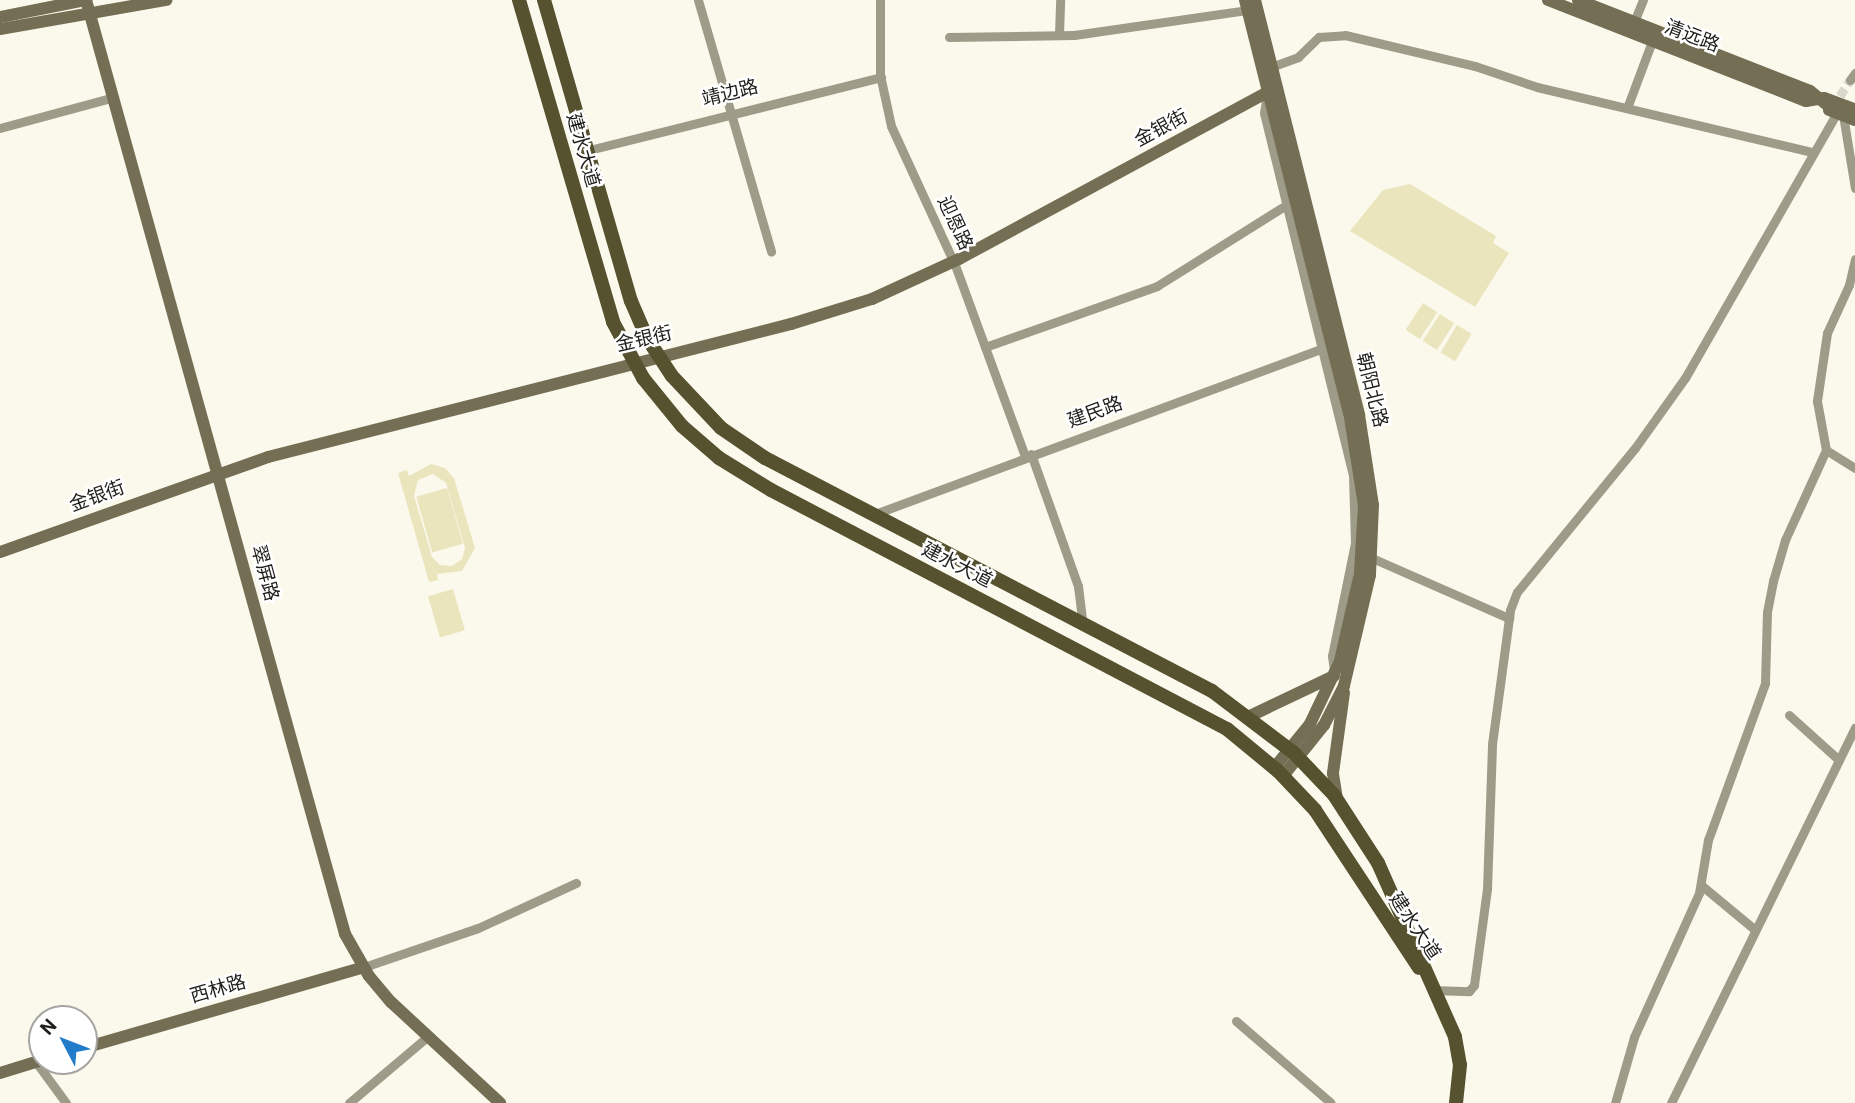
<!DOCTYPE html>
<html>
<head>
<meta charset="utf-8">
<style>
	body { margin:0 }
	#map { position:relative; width:1855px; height:1103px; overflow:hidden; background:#fbf9ec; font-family:Roboto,"Noto Sans SC",sans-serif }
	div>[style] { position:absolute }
	.green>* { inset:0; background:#ebe5be; transform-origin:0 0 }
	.street-tunnel>* { height:9px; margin-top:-4.5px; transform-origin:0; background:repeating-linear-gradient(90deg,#dad8cc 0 9px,transparent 0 13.5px) }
	.street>* { height:9px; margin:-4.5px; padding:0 4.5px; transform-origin:4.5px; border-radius:4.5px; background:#9e9c89 }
	.secondary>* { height:12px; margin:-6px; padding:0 6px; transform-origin:6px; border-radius:6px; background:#746f54 }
	.primary>* { height:14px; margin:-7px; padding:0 7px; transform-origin:7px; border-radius:7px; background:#56512f }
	span { translate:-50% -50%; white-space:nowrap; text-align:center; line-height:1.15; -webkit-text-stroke:5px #fff; paint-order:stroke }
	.street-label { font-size:19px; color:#1f1e1a }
	.north { position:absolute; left:28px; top:1005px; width:70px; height:70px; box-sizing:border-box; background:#fff; border:2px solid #a5a5a3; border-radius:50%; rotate:312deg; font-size:19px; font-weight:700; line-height:28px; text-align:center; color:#1f1e1a }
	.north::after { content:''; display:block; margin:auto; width:24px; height:32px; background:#237cca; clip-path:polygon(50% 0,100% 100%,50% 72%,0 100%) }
</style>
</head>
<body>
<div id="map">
	<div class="green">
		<i style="clip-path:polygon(1410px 184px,1496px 236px,1493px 243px,1509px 253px,1475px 307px,1350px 231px,1383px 190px)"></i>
		<i style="left:1423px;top:303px;width:17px;height:32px;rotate:33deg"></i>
		<i style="left:1440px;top:314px;width:17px;height:32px;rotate:33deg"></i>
		<i style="left:1457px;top:325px;width:17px;height:32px;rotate:31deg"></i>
		<i style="clip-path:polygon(evenodd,431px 464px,445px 468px,454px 478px,475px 548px,462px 571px,437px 574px,438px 580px,429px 582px,398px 473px,407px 470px,409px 476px,431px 464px,433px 474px,446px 483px,465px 548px,462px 559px,452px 566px,440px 565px,432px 557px,414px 496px,418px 480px,433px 474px)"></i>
		<i style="left:447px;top:488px;width:58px;height:32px;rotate:74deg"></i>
		<i style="left:453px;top:589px;width:43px;height:26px;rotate:74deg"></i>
	</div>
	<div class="street-tunnel">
		<i style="left:1840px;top:96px;width:19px;rotate:-58deg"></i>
	</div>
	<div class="street">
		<i style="left:698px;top:0;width:262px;rotate:73.8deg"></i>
		<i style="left:880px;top:0;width:75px;rotate:90deg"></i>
		<i style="left:880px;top:75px;width:52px;rotate:77.8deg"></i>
		<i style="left:891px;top:126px;width:153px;rotate:65.3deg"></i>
		<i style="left:955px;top:265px;width:203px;rotate:69.9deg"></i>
		<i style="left:1634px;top:22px;width:24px;rotate:-68deg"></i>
		<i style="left:1059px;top:34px;width:34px;rotate:-88deg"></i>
		<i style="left:949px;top:37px;width:125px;rotate:-0.9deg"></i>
		<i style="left:1074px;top:35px;width:176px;rotate:-8.2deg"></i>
		<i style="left:1271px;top:67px;width:29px;rotate:-20deg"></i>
		<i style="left:1298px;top:57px;width:29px;rotate:-44deg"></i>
		<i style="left:1319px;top:37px;width:26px;rotate:-4deg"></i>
		<i style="left:1345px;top:35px;width:134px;rotate:13.4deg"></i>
		<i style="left:1475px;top:66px;width:65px;rotate:18.7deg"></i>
		<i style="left:1537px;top:87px;width:283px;rotate:13.3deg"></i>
		<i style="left:1850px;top:80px;width:9px;rotate:-54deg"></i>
		<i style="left:1267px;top:94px;width:19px;rotate:99deg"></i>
		<i style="left:1264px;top:113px;width:373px;rotate:76.2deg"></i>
		<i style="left:1353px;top:475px;width:68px;rotate:88.3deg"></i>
		<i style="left:1355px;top:543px;width:115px;rotate:101.5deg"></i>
		<i style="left:1332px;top:656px;width:15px;rotate:82deg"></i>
		<i style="left:1627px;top:108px;width:72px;rotate:-69.5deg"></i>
		<i style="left:1843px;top:115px;width:74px;rotate:80.7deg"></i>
		<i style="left:0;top:128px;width:118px;rotate:-15.2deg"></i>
		<i style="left:589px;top:150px;width:301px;rotate:-14deg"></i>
		<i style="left:1855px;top:259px;width:27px;rotate:103deg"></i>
		<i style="left:1849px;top:285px;width:53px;rotate:114.6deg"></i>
		<i style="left:1827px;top:333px;width:69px;rotate:98.4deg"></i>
		<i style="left:1817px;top:401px;width:50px;rotate:79.6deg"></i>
		<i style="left:1826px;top:450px;width:34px;rotate:32deg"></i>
		<i style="left:985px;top:347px;width:182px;rotate:-19.5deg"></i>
		<i style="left:1157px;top:286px;width:152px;rotate:-32.1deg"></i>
		<i style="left:1031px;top:454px;width:140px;rotate:70.4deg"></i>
		<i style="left:1078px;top:586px;width:39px;rotate:83deg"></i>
		<i style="left:872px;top:515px;width:484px;rotate:-20.3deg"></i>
		<i style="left:1372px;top:558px;width:150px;rotate:23.7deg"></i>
		<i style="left:1789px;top:715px;width:67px;rotate:42deg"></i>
		<i style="left:1701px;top:885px;width:69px;rotate:39.7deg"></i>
		<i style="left:364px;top:967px;width:120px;rotate:-18.9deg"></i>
		<i style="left:478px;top:928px;width:108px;rotate:-24.7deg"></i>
		<i style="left:1433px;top:990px;width:36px;rotate:2deg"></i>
		<i style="left:1469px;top:991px;width:8px;rotate:-50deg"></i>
		<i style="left:1474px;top:985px;width:97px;rotate:-82.3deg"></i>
		<i style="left:1487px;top:889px;width:145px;rotate:-88deg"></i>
		<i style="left:1492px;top:744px;width:135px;rotate:-82.3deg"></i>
		<i style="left:1510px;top:610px;width:19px;rotate:-69deg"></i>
		<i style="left:1517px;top:592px;width:186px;rotate:-50.7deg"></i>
		<i style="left:1635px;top:448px;width:86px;rotate:-54.5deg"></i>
		<i style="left:1685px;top:378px;width:305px;rotate:-60.2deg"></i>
		<i style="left:1236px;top:1021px;width:125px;rotate:40.8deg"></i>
		<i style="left:36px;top:1062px;width:51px;rotate:53.8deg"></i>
		<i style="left:349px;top:1103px;width:102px;rotate:-40.2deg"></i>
		<i style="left:1615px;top:1103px;width:69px;rotate:-73.9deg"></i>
		<i style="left:1634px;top:1037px;width:158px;rotate:-65.7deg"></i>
		<i style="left:1699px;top:893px;width:54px;rotate:-80.4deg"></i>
		<i style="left:1708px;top:840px;width:167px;rotate:-70deg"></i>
		<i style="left:1765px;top:683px;width:71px;rotate:-88.4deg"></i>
		<i style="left:1767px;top:612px;width:32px;rotate:-79deg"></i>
		<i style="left:1773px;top:581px;width:43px;rotate:-73.7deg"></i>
		<i style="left:1785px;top:540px;width:99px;rotate:-65.5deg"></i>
		<i style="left:1671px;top:1103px;width:418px;rotate:-63.9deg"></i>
	</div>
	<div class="secondary">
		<i style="left:86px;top:0;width:969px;rotate:74.5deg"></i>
		<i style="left:345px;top:934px;width:48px;rotate:60.3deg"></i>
		<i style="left:369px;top:976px;width:34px;rotate:50deg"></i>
		<i style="left:391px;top:1002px;width:149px;rotate:42.8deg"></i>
		<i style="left:1245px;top:0;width:431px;rotate:75.9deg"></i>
		<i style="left:1350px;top:418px;width:88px;rotate:80.9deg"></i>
		<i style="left:1364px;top:505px;width:68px;rotate:93.4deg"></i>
		<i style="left:1360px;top:573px;width:90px;rotate:102.8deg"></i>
		<i style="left:1340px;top:661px;width:70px;rotate:115.5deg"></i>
		<i style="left:1310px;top:724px;width:57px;rotate:129.3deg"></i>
		<i style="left:1255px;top:0;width:428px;rotate:75.9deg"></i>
		<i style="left:1359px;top:415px;width:91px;rotate:81.2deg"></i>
		<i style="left:1373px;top:505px;width:70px;rotate:92.5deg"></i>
		<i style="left:1370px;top:575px;width:114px;rotate:103.2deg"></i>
		<i style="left:1344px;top:686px;width:44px;rotate:117.1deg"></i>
		<i style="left:1324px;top:725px;width:65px;rotate:128.8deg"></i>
		<i style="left:1548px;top:0;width:277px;rotate:21.4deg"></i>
		<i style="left:1806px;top:101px;width:18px;rotate:-9deg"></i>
		<i style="left:1824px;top:98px;width:33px;rotate:20deg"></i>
		<i style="left:1578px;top:0;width:249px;rotate:21.4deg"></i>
		<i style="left:1810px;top:91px;width:35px;rotate:39deg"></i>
		<i style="left:0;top:17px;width:88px;rotate:-11.2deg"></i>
		<i style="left:0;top:29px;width:169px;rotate:-9.9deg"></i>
		<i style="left:1829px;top:110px;width:28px;rotate:21deg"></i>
		<i style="left:0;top:552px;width:284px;rotate:-19.5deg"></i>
		<i style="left:268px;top:457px;width:540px;rotate:-14.27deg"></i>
		<i style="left:791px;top:324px;width:85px;rotate:-17.2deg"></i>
		<i style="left:872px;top:299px;width:96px;rotate:-24.7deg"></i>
		<i style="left:959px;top:259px;width:351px;rotate:-28.4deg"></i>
		<i style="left:1250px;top:716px;width:93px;rotate:-25.5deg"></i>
		<i style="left:1337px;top:799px;width:26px;rotate:-99deg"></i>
		<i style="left:1333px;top:773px;width:81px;rotate:-82.2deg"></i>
		<i style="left:84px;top:1048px;width:291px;rotate:-16.1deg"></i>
		<i style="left:0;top:1073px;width:44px;rotate:-17.2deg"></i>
	</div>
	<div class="primary">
		<i style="left:519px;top:0;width:335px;rotate:73.7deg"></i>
		<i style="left:613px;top:322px;width:64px;rotate:61.8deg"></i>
		<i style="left:643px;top:378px;width:62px;rotate:50.9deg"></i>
		<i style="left:682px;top:426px;width:49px;rotate:40.9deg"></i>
		<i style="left:719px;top:458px;width:61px;rotate:31.6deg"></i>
		<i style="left:771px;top:490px;width:515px;rotate:27.66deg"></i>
		<i style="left:1227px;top:729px;width:66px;rotate:39.5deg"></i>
		<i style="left:1278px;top:771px;width:54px;rotate:46.5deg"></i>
		<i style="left:1315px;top:810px;width:189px;rotate:56.6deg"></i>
		<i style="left:544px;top:0;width:313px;rotate:73.9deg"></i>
		<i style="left:631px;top:301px;width:40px;rotate:66.6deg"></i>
		<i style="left:647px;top:338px;width:45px;rotate:56.7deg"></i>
		<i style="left:672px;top:376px;width:71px;rotate:46.7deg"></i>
		<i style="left:721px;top:428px;width:53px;rotate:34.3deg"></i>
		<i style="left:765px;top:458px;width:504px;rotate:27.53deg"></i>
		<i style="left:1212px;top:691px;width:103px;rotate:37.1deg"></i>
		<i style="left:1294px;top:753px;width:58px;rotate:46.4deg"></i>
		<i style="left:1334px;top:795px;width:81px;rotate:57.1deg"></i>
		<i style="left:1378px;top:863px;width:190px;rotate:66.1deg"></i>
		<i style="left:1455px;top:1037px;width:28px;rotate:80deg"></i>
		<i style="left:1460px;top:1065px;width:38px;rotate:96deg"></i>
	</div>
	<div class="street-label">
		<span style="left:1692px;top:36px;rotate:21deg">清远路</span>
		<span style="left:730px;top:93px;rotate:-14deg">靖边路</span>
		<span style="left:1161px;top:128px;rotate:-28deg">金银街</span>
		<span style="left:583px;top:150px;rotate:74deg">建水大道</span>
		<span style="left:955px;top:223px;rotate:65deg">迎恩路</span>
		<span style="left:644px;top:339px;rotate:-13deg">金银街</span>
		<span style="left:1372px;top:390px;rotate:76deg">朝阳北路</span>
		<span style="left:1095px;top:412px;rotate:-20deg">建民路</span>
		<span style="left:97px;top:496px;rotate:-20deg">金银街</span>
		<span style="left:957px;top:565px;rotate:27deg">建水大道</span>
		<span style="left:265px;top:573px;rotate:75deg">翠屏路</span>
		<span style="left:1415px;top:926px;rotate:56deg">建水大道</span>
		<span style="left:218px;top:989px;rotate:-16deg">西林路</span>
	</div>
	<div class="north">N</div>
</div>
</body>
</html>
